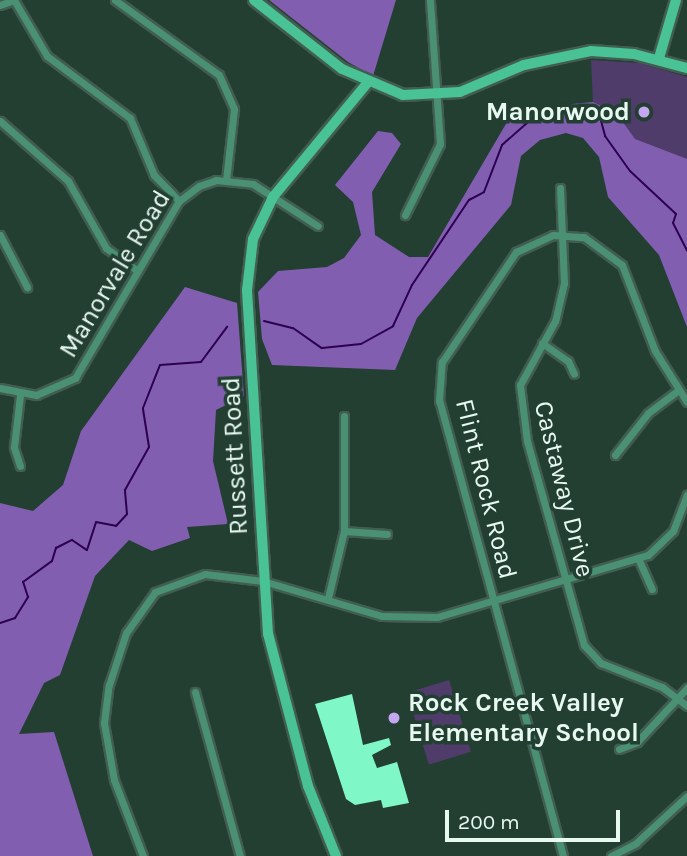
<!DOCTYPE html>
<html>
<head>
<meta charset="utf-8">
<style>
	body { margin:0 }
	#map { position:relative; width:687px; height:856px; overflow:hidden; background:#223f32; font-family:Karla,sans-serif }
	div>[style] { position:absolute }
	.green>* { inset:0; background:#503c6b; transform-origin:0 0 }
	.forest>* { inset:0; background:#825eb1 }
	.stream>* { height:2px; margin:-1px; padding:0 1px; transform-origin:1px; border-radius:1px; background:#2d0050 }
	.building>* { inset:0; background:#80f7c6 }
	.roads { filter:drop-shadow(2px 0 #425d51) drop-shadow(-2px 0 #425d51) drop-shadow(0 2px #425d51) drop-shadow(0 -2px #425d51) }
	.street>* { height:7px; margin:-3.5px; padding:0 3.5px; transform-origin:3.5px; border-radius:3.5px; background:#4a9174 }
	.secondary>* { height:10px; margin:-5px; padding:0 5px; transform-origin:5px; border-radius:5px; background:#49c395 }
	.dots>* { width:19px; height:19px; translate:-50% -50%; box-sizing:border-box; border:4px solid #223f32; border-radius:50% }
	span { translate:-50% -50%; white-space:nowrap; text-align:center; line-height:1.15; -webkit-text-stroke:7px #223f32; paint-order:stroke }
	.poi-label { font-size:26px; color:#e8f9f1; font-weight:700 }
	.right { translate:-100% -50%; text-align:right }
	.left { translate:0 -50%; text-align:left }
	.street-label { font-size:26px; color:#e8f9f1 }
	.scale { position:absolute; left:445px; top:810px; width:175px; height:32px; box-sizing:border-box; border:4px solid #e8f9f1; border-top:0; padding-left:9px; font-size:21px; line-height:24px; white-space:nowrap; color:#e8f9f1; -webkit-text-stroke:5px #223f32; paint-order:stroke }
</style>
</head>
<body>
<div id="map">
	<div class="green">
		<i style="clip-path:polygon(591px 60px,640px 63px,687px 77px,687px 165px,672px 169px,608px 123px,593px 102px)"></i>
		<i style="left:449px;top:680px;width:75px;height:44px;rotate:73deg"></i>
	</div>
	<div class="forest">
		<i style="clip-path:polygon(269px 0,396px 0,373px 76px,348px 62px)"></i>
		<i style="clip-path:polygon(593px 102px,617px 114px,635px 139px,687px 159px,687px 327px,659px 255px,608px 197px,599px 157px,583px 138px,566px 133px,540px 140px,521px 156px,511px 205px,417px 318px,395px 370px,272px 365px,262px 339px,258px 292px,278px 271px,327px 267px,344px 258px,361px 235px,353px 202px,335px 185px,378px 131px,392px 133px,401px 144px,372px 192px,375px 235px,409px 257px,428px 257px,510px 117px,532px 108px)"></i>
		<i style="clip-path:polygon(185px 287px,237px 303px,244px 396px,216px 410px,213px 461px,228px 524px,187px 527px,190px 538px,152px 551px,129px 540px,95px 576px,60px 675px,44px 683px,19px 734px,54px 732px,93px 856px,0 856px,0 503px,33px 511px,63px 485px,81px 431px)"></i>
	</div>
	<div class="stream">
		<i style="left:264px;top:321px;width:30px;rotate:14deg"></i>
		<i style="left:293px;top:328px;width:35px;rotate:35deg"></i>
		<i style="left:322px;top:348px;width:39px;rotate:-6deg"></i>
		<i style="left:361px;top:344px;width:37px;rotate:-29deg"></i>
		<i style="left:393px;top:326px;width:45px;rotate:-65.1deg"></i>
		<i style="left:412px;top:285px;width:102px;rotate:-56.2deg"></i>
		<i style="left:469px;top:200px;width:17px;rotate:-28deg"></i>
		<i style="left:484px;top:192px;width:50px;rotate:-69deg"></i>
		<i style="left:502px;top:145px;width:45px;rotate:-41.4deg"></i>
		<i style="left:536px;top:115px;width:20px;rotate:-15deg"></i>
		<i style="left:555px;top:110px;width:46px;rotate:8.8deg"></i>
		<i style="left:600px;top:117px;width:20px;rotate:75deg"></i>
		<i style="left:605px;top:136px;width:43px;rotate:54.5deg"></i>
		<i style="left:630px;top:171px;width:63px;rotate:43.1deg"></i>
		<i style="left:676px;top:214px;width:9px;rotate:108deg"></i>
		<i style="left:673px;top:223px;width:31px;rotate:63deg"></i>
		<i style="left:0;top:623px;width:16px;rotate:-18deg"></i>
		<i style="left:15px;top:618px;width:25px;rotate:-58deg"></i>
		<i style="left:28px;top:597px;width:16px;rotate:-108deg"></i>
		<i style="left:23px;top:582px;width:36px;rotate:-36deg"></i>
		<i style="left:52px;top:561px;width:14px;rotate:-73deg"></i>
		<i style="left:56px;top:548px;width:18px;rotate:-27deg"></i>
		<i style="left:72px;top:540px;width:18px;rotate:34deg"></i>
		<i style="left:87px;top:550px;width:29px;rotate:-72deg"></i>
		<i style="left:96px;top:522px;width:20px;rotate:11deg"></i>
		<i style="left:116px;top:526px;width:16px;rotate:-47deg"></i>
		<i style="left:127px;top:514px;width:24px;rotate:-95deg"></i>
		<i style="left:125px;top:490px;width:49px;rotate:-60.8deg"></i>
		<i style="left:149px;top:447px;width:39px;rotate:-99deg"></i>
		<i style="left:143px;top:408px;width:46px;rotate:-68.4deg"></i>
		<i style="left:160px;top:365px;width:41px;rotate:-4.2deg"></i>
		<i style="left:201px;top:362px;width:44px;rotate:-53.4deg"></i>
	</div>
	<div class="building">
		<i style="clip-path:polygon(352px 694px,363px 745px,389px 738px,391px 745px,372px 755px,377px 768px,397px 762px,409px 803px,383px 808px,381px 800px,355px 805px,346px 799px,315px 704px)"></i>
	</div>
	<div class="roads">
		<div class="street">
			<i style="left:14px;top:0;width:65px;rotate:59.5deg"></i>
			<i style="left:47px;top:56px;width:104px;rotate:36.8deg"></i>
			<i style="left:130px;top:118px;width:62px;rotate:67.2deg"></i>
			<i style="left:154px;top:175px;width:36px;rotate:46deg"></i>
			<i style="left:115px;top:0;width:128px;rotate:35.8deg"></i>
			<i style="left:219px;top:75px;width:37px;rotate:66deg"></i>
			<i style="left:234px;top:109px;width:71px;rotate:96.4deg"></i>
			<i style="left:0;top:5px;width:15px;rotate:-20deg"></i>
			<i style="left:0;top:121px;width:91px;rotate:41.4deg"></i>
			<i style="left:68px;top:181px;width:77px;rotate:60.4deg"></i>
			<i style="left:106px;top:248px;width:39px;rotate:36deg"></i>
			<i style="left:560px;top:188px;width:95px;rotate:87.6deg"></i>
			<i style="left:564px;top:283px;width:39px;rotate:103deg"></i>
			<i style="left:555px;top:321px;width:73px;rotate:118.7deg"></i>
			<i style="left:520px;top:385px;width:56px;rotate:82.9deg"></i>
			<i style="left:527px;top:441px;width:212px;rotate:74.4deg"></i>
			<i style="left:584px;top:645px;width:25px;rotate:47deg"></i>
			<i style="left:601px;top:663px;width:66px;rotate:21.5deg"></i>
			<i style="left:662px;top:687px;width:31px;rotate:37deg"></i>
			<i style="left:405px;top:215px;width:79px;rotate:-63.8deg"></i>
			<i style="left:440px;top:144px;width:144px;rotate:-94deg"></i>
			<i style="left:0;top:235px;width:59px;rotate:62.6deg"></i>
			<i style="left:542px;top:343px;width:32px;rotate:35deg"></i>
			<i style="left:568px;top:361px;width:14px;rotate:65deg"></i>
			<i style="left:0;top:388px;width:37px;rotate:11deg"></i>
			<i style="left:36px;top:395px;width:43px;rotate:-23.6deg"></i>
			<i style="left:75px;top:378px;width:205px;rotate:-59.6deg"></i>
			<i style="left:179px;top:201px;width:25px;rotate:-37deg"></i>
			<i style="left:199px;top:186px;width:18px;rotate:-19deg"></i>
			<i style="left:216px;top:180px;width:37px;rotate:6deg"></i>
			<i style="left:253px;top:184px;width:77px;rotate:32.9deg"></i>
			<i style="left:615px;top:455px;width:53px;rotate:-51.8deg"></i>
			<i style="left:648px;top:413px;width:38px;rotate:-37deg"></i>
			<i style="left:20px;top:466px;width:20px;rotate:-108deg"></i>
			<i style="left:14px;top:447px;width:52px;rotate:-83.4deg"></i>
			<i style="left:344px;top:531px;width:43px;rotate:4deg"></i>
			<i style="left:638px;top:558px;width:34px;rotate:66deg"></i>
			<i style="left:328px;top:598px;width:69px;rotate:-76.6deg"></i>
			<i style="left:344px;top:531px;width:115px;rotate:-90deg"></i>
			<i style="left:195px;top:692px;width:170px;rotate:74.7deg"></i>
			<i style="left:619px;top:749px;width:19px;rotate:-21deg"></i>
			<i style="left:637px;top:742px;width:74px;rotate:-47.2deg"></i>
			<i style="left:143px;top:856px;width:81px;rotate:-110.9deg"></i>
			<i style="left:114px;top:780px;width:58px;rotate:-100deg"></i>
			<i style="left:104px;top:723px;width:38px;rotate:-83deg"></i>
			<i style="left:109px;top:685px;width:55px;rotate:-71.9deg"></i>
			<i style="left:126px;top:633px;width:50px;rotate:-54.7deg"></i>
			<i style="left:155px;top:592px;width:53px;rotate:-19.8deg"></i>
			<i style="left:205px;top:574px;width:58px;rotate:6.9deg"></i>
			<i style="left:263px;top:581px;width:124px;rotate:16.4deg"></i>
			<i style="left:382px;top:616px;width:55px;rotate:1deg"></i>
			<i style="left:437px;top:617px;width:220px;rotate:-16.4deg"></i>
			<i style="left:648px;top:555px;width:35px;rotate:-44deg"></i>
			<i style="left:673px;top:531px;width:39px;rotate:-69deg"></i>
			<i style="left:563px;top:856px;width:472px;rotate:-105.2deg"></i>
			<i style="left:439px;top:401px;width:39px;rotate:-86deg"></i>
			<i style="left:442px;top:362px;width:133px;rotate:-56.1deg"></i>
			<i style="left:516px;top:252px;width:41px;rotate:-24.7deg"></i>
			<i style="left:553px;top:235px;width:31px;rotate:4deg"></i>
			<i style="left:584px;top:237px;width:47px;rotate:36.4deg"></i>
			<i style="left:622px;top:265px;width:92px;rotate:69deg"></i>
			<i style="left:655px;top:351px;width:60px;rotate:57.9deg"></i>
			<i style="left:611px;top:856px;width:28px;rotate:-27deg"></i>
			<i style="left:636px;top:843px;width:69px;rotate:-42.7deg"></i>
		</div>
		<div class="secondary">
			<i style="left:254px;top:0;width:112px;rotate:38.1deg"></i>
			<i style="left:342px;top:69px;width:66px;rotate:23.1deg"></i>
			<i style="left:403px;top:95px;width:57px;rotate:-3deg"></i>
			<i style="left:460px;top:92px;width:69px;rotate:-22.9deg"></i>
			<i style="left:524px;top:65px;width:68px;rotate:-11.8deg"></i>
			<i style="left:591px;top:51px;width:43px;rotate:4deg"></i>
			<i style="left:634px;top:54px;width:55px;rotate:14.8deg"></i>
			<i style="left:659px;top:58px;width:60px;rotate:-73.7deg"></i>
			<i style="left:336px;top:856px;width:75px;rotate:-111.8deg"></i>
			<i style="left:308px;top:786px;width:157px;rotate:-104.7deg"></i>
			<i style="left:268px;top:634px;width:345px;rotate:-93.5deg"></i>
			<i style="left:247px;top:290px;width:51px;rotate:-83.3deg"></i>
			<i style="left:253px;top:239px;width:47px;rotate:-64.5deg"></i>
			<i style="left:273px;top:197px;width:149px;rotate:-50.4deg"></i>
		</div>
	</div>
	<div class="dots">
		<i style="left:644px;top:112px;background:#c5a7f1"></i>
		<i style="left:394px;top:718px;background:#c5a7f1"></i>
	</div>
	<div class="poi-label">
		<span class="right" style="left:630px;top:112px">Manorwood</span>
		<span class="left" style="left:408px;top:718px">Rock Creek Valley<br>Elementary School</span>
	</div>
	<div class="street-label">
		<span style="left:115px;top:274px;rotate:-59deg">Manorvale Road</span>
		<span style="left:235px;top:456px;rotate:-93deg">Russett Road</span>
		<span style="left:486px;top:489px;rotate:76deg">Flint Rock Road</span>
		<span style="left:564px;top:489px;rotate:76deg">Castaway Drive</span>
	</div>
	<div class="scale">200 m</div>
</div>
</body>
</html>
